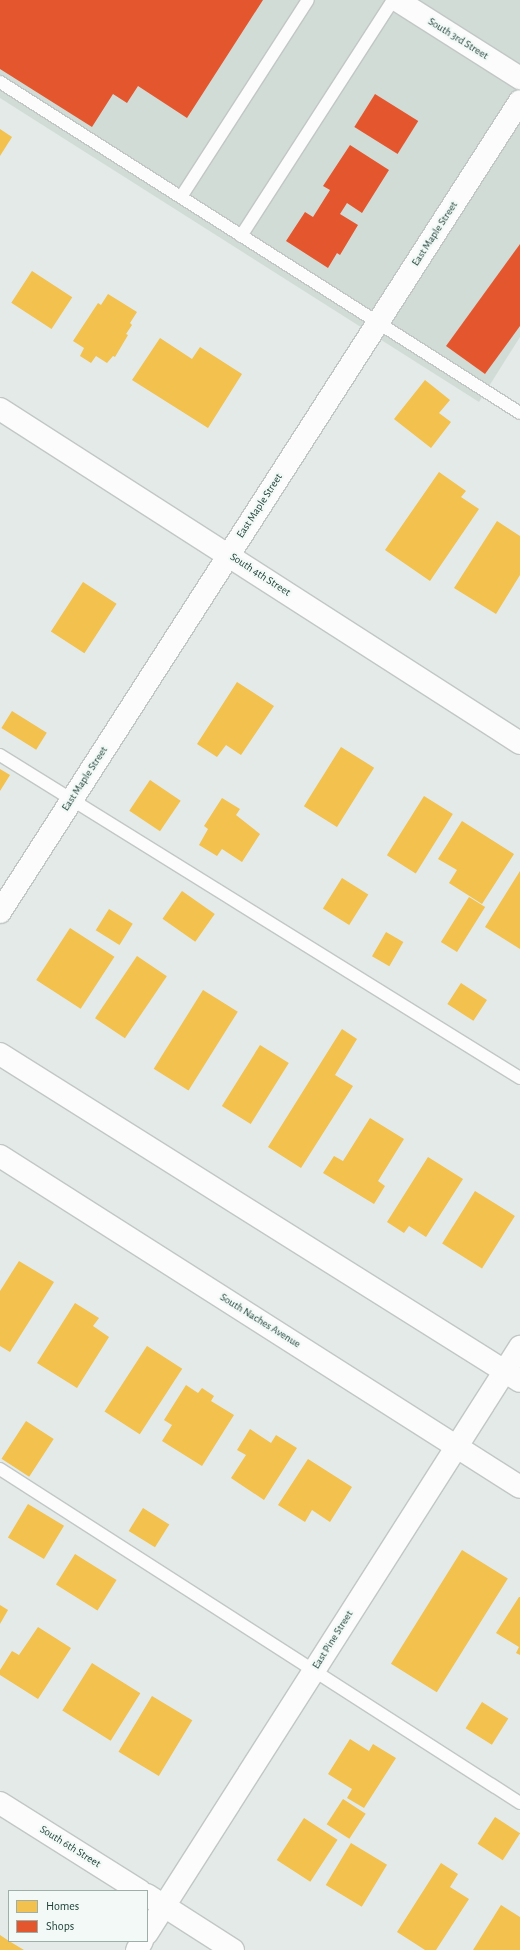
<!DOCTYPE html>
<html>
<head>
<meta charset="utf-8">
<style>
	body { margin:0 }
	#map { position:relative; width:520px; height:1950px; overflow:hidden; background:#e4eae7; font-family:"Alegreya Sans",sans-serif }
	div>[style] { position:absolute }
	.built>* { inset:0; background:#d1dcd7 }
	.homes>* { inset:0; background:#f2c14e; transform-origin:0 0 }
	.shops>* { inset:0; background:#e4572e; transform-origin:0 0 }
	.roads { filter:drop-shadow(1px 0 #c1c7c5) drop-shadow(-1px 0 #c1c7c5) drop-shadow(0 1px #c1c7c5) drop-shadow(0 -1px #c1c7c5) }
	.lane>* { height:12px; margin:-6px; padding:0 6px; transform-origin:6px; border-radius:6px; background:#fbfcfb }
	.street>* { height:22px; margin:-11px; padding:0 11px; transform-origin:11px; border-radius:11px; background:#fbfcfb }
	.secondary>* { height:22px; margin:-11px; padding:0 11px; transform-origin:11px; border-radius:11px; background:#fbfcfb }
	span { translate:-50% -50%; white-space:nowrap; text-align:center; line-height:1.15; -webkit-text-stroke:4px #f2f9f6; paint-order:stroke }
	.street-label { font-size:11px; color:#1f4039 }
	.legend { position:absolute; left:8px; top:1890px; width:140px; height:52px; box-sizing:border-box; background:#f2f9f6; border:1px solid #9eafaa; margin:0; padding:5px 7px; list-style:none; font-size:12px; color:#1f4039 }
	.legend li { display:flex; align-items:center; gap:8px; height:20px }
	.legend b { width:20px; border:1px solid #9eafaa }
</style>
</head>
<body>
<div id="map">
	<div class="built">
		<i style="clip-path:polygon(0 0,520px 0,520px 337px,479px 402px,0 98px)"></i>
	</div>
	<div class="homes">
		<i style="clip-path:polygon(0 129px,12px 137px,0 156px)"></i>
		<i style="left:32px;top:271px;width:48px;height:38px;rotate:33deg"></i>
		<i style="clip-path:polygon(108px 294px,137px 312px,130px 323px,132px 325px,126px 334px,128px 335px,115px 357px,113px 356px,107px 363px,96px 356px,91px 363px,80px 356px,84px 348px,73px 341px,98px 303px,101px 305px)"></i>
		<i style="clip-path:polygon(160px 338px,192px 359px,200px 347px,242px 374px,208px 428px,132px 380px)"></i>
		<i style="clip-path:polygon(425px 380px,450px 400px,439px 413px,451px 422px,431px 448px,394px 419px)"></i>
		<i style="clip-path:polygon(439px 472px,466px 491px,461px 497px,479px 509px,430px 581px,385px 550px)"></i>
		<i style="clip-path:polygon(497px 521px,520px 536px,520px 575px,496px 614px,454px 588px)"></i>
		<i style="left:83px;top:582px;width:40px;height:59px;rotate:33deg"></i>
		<i style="clip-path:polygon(237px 682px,274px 706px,241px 755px,226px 745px,217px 757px,197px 744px)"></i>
		<i style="left:12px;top:711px;width:41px;height:20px;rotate:32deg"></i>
		<i style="left:341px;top:747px;width:39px;height:70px;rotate:32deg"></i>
		<i style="clip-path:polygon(0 769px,10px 775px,0 791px)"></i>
		<i style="left:150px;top:780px;width:37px;height:37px;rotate:34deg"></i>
		<i style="left:424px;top:796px;width:34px;height:70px;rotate:32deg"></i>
		<i style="clip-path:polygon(222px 798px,240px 809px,236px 815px,260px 834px,242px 862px,222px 849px,217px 856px,199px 845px,208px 829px,204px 826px)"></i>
		<i style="clip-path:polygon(462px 821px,514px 854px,482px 904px,449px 883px,457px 870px,438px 859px)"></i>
		<i style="clip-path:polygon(520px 871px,520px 949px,485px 927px)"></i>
		<i style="left:342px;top:878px;width:31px;height:36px;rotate:32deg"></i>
		<i style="left:182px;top:891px;width:40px;height:34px;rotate:35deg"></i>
		<i style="left:469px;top:897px;width:19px;height:53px;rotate:32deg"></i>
		<i style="left:109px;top:909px;width:28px;height:25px;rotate:32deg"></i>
		<i style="left:70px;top:928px;width:53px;height:62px;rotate:33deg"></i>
		<i style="left:386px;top:932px;width:20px;height:28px;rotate:30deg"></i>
		<i style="left:137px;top:956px;width:36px;height:75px;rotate:34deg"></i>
		<i style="left:461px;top:983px;width:31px;height:25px;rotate:33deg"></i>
		<i style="left:203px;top:990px;width:41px;height:93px;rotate:32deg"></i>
		<i style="clip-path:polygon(342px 1029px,357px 1039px,335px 1075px,353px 1086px,301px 1168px,268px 1147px)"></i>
		<i style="left:260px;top:1045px;width:34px;height:72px;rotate:32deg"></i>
		<i style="clip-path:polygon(370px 1118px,404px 1139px,378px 1181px,385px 1186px,374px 1204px,323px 1173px,334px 1156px,343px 1161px)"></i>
		<i style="clip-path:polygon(428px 1157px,463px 1179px,426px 1237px,409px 1226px,404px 1233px,387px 1222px)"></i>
		<i style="left:475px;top:1191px;width:47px;height:62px;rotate:32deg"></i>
		<i style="clip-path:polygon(19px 1261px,54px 1282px,10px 1352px,0 1346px,0 1291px)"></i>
		<i style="clip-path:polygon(75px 1303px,99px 1318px,93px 1326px,109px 1337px,77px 1388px,37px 1363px)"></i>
		<i style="left:147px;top:1346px;width:42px;height:78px;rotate:33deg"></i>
		<i style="clip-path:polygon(186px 1385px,198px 1393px,202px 1388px,214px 1396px,211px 1401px,234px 1415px,202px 1466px,162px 1441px,172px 1425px,164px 1420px)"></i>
		<i style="left:26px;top:1421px;width:33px;height:45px;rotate:33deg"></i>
		<i style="clip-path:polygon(250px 1429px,271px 1443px,276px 1435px,297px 1448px,264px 1500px,231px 1478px,246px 1455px,237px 1450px)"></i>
		<i style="clip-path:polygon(308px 1459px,352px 1487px,330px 1522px,312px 1510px,305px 1522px,278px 1505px)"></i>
		<i style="left:28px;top:1504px;width:42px;height:39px;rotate:31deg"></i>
		<i style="left:143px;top:1508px;width:31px;height:27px;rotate:32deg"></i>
		<i style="left:462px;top:1550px;width:54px;height:134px;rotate:32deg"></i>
		<i style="left:75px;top:1554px;width:49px;height:36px;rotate:32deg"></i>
		<i style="clip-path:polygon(519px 1597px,520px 1597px,520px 1655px,516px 1653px,519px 1647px,496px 1633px)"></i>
		<i style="clip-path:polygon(0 1605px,8px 1610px,0 1624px)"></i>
		<i style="clip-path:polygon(38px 1627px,71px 1648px,38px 1699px,0 1675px,0 1670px,12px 1651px,19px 1655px)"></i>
		<i style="left:92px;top:1663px;width:57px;height:56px;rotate:32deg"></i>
		<i style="left:152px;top:1696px;width:47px;height:65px;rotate:31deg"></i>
		<i style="left:482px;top:1702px;width:31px;height:31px;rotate:32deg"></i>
		<i style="clip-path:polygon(350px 1739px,369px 1751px,373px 1744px,396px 1758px,364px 1808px,347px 1798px,352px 1789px,328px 1774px)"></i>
		<i style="left:343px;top:1799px;width:27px;height:30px;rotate:33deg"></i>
		<i style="left:495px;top:1817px;width:30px;height:32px;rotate:33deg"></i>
		<i style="left:304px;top:1818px;width:40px;height:50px;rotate:33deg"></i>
		<i style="left:351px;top:1843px;width:42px;height:49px;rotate:31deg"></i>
		<i style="clip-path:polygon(441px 1863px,458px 1874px,450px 1887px,469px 1899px,436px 1950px,425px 1950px,397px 1932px)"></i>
		<i style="clip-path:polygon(501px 1905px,520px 1917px,520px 1950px,473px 1950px)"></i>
		<i style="clip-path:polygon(0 1935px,9px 1941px,24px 1950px,0 1950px)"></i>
	</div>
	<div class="shops">
		<i style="clip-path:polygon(0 0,263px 0,187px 118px,138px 86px,127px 103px,113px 94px,92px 127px,0 69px)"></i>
		<i style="left:375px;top:94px;width:51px;height:39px;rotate:32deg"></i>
		<i style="clip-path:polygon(350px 145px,389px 170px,362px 213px,347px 203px,340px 214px,358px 225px,340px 255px,337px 253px,328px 268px,286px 241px,305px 212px,313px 217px,330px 190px,323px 186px)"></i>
		<i style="clip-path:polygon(520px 244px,520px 326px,485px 374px,446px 346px)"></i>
	</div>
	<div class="roads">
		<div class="lane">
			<i style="left:0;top:82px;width:616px;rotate:32.48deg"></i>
			<i style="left:181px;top:197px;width:234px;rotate:-57.2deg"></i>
			<i style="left:241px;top:236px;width:281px;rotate:-57.2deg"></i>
			<i style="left:0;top:755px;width:612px;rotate:31.85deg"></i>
			<i style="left:0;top:1469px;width:618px;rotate:32.71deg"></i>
		</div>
		<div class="street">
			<i style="left:397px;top:0;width:146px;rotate:32.4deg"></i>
			<i style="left:0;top:409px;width:618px;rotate:32.71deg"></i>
			<i style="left:0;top:912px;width:963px;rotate:-57.33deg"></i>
			<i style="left:0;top:1054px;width:614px;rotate:32.16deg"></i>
			<i style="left:0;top:1156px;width:616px;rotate:32.48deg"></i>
			<i style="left:147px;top:1933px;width:695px;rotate:-57.52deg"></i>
			<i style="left:137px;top:1950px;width:10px;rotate:-61deg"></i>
		</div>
		<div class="secondary">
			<i style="left:0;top:1803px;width:165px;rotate:32.2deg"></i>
			<i style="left:147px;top:1895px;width:102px;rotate:32.6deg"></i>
		</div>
	</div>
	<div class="street-label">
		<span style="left:458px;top:39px;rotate:32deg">South 3rd Street</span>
		<span style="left:435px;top:234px;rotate:-57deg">East Maple Street</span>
		<span style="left:260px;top:506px;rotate:-57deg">East Maple Street</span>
		<span style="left:260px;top:575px;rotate:33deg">South 4th Street</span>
		<span style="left:85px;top:779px;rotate:-57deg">East Maple Street</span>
		<span style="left:260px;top:1321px;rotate:32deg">South Naches Avenue</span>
		<span style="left:333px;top:1640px;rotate:-58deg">East Pine Street</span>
		<span style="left:70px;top:1847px;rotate:32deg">South 6th Street</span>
	</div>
	<ul class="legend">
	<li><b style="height:11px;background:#f2c14e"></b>Homes</li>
	<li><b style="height:11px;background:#e4572e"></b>Shops</li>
	</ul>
</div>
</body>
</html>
